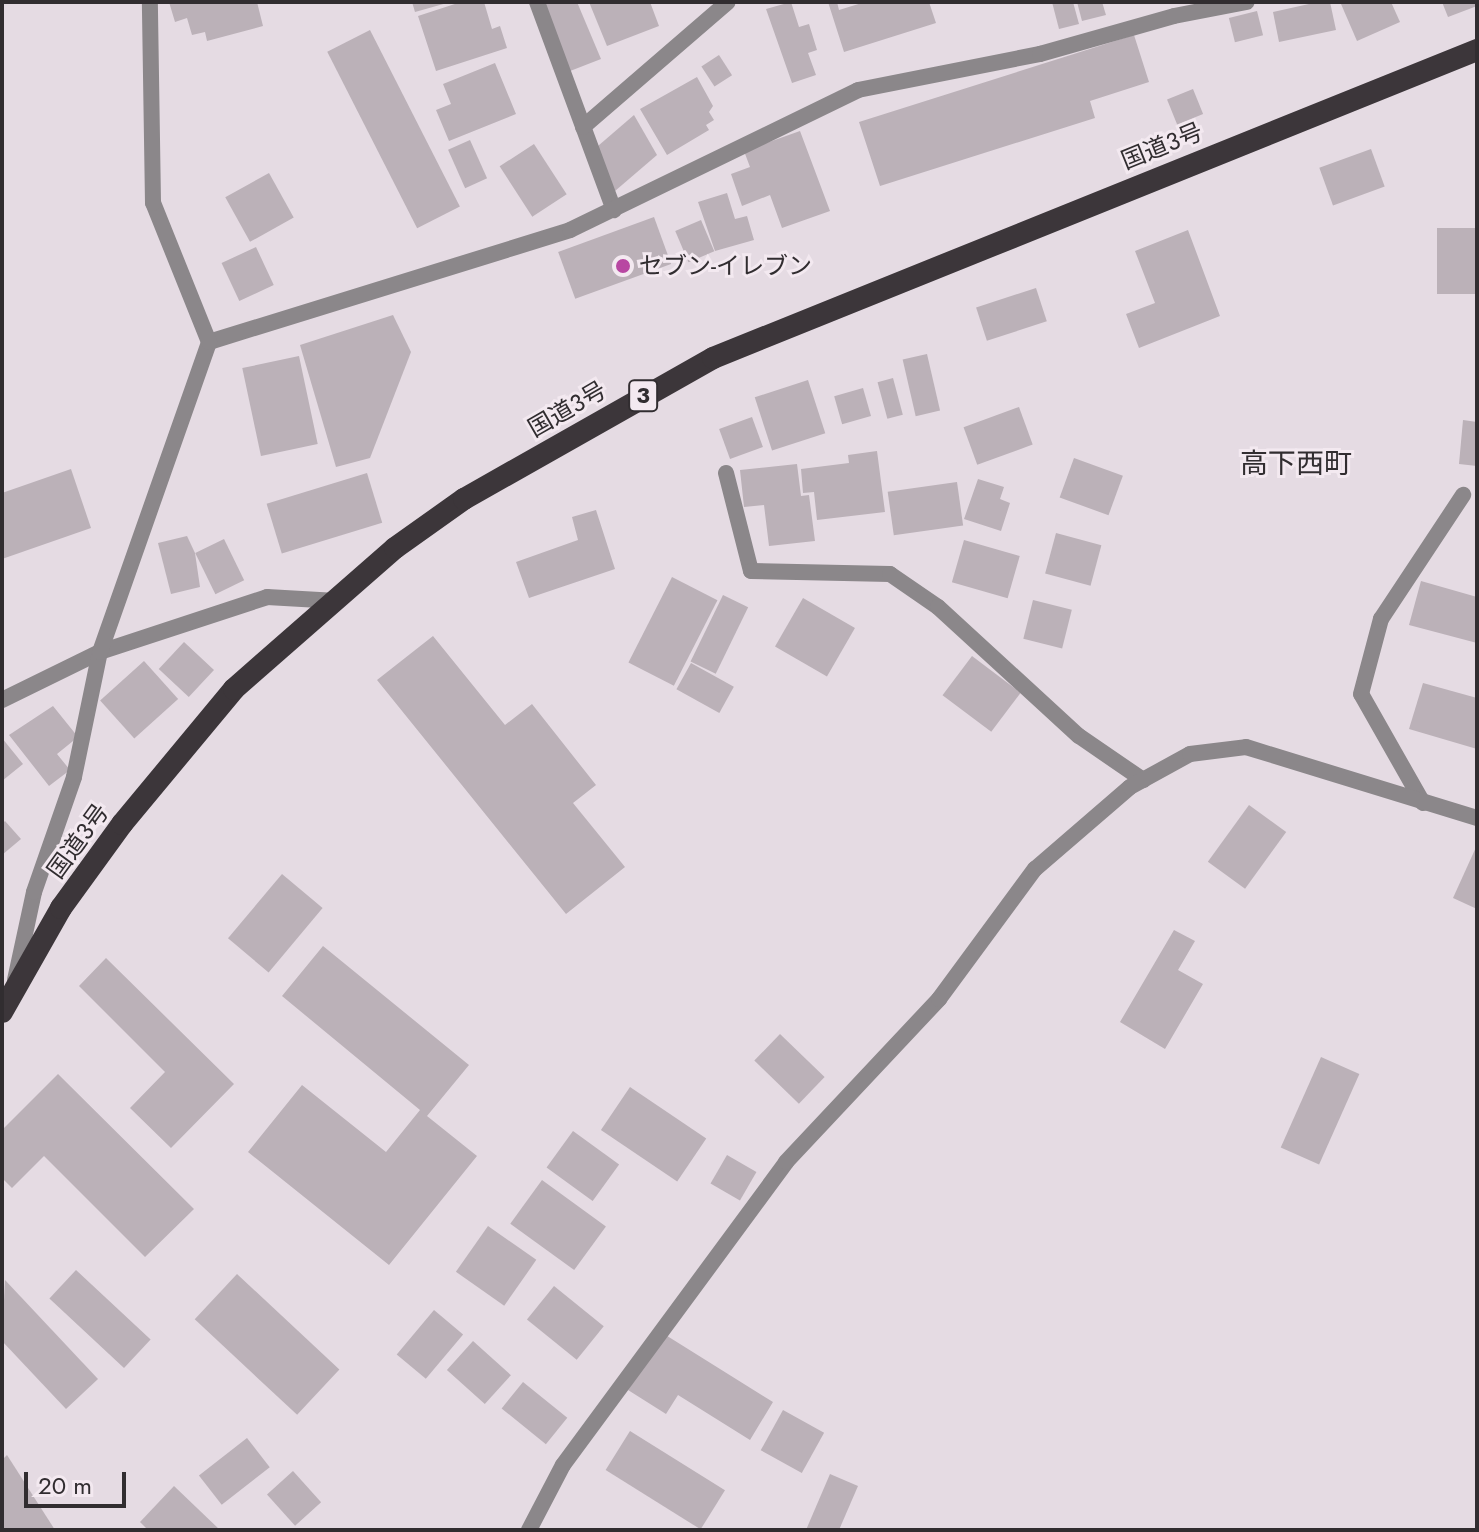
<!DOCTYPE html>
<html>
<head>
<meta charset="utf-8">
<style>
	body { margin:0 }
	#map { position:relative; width:1479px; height:1532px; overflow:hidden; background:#e5dbe3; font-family:Jost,"Noto Sans JP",sans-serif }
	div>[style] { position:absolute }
	.building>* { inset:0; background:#bbb1b8; transform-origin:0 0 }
	.minor>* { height:16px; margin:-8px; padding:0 8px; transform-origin:8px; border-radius:8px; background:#8b878a }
	.trunk>* { height:22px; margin:-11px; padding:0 11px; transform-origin:11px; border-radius:11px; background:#3c363a }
	.dots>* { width:22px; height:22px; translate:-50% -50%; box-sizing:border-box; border:4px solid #f3e9f0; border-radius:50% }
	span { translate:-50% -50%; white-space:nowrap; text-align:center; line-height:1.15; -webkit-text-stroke:6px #f3e9f0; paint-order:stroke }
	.shield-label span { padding:2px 6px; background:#f3e9f0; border:2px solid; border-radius:6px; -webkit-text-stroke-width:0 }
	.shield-label { font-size:22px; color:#312d30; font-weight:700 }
	.street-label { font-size:24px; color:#312d30 }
	.poi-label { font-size:24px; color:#312d30 }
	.left { translate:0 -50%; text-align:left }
	.quarter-label { font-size:28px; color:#312d30 }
	.frame { position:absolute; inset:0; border:4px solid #312d30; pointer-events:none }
	.scale { position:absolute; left:24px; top:1472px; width:102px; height:36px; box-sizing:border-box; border:4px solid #312d30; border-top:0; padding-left:10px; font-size:24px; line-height:28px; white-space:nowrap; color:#312d30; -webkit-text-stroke:6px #f3e9f0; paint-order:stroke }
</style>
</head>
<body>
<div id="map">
	<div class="building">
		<i style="clip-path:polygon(169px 2px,257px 2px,263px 26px,207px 41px,205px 32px,192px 35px,187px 18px,175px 22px)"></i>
		<i style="clip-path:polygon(412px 2px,447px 2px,447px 3px,415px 12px)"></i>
		<i style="clip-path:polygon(461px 2px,484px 2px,492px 29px,500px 26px,507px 48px,436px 71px,418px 16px)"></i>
		<i style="clip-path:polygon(536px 2px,577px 2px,601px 59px,565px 73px)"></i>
		<i style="clip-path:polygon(589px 2px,650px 2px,659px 26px,607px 46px)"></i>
		<i style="clip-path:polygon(791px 2px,799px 27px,809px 24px,817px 50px,808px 53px,816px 75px,792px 83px,766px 9px)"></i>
		<i style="clip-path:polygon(828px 2px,837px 2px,839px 10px,865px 2px,929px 2px,936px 23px,844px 52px)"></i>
		<i style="clip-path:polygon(1052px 2px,1073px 2px,1079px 24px,1059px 29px)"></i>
		<i style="clip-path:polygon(1077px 2px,1102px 2px,1106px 15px,1082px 21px)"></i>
		<i style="clip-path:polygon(1318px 2px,1330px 2px,1336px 30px,1279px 42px,1273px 12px)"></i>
		<i style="clip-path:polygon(1391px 2px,1400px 22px,1357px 41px,1341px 4px)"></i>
		<i style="clip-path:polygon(1442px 2px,1477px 2px,1477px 6px,1448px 17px)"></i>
		<i style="left:1257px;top:11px;width:25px;height:29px;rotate:76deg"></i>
		<i style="left:370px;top:30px;width:198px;height:48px;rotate:63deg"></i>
		<i style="clip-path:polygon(1134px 35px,1149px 82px,1090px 101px,1095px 118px,880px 186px,859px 122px)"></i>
		<i style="left:719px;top:55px;width:24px;height:21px;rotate:57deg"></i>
		<i style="clip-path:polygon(495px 63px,516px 114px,449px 141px,436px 110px,451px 104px,443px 84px)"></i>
		<i style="clip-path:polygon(697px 77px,713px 106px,709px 112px,714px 120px,706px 125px,709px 130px,667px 155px,640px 109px)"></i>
		<i style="left:1193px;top:89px;width:27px;height:28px;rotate:68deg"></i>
		<i style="clip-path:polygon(634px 115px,657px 155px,615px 191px,591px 152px)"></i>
		<i style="clip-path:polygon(800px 131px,830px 211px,782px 228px,770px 195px,742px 206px,731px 174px,750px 167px,744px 151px)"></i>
		<i style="left:470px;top:140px;width:42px;height:24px;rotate:66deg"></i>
		<i style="left:534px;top:144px;width:60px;height:41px;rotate:57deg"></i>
		<i style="left:1371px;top:149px;width:40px;height:55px;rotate:70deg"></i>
		<i style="left:269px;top:173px;width:51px;height:50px;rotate:61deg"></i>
		<i style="clip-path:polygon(727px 193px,735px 219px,747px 216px,754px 240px,715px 251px,698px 202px)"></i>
		<i style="left:654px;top:217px;width:50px;height:102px;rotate:70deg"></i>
		<i style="left:701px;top:220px;width:34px;height:28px;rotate:67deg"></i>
		<i style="left:1477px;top:228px;width:66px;height:40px;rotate:90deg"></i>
		<i style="clip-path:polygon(1188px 230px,1220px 316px,1139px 348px,1126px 314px,1155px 303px,1135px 251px)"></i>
		<i style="left:256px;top:247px;width:42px;height:38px;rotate:65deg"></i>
		<i style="left:1036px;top:288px;width:35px;height:63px;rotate:72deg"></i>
		<i style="clip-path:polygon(393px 315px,411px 352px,370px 458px,336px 467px,300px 345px)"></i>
		<i style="left:927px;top:354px;width:58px;height:25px;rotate:77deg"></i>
		<i style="left:299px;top:356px;width:90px;height:58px;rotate:78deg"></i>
		<i style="left:893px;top:378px;width:38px;height:16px;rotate:75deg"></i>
		<i style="left:808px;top:380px;width:56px;height:56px;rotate:72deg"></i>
		<i style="left:863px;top:388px;width:29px;height:30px;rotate:74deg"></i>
		<i style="left:1019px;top:407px;width:40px;height:59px;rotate:70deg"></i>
		<i style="left:752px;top:417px;width:32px;height:35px;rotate:70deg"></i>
		<i style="clip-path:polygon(1463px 420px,1477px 422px,1477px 466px,1459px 464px)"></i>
		<i style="clip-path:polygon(877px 451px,885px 512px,817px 520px,814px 492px,803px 493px,801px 469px,849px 463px,848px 455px)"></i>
		<i style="left:1074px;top:458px;width:52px;height:42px;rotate:20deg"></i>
		<i style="clip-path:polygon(797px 464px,801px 496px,809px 495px,815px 541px,769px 546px,764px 505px,744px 507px,740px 470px)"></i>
		<i style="clip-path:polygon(71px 469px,91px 528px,2px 559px,2px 493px)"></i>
		<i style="left:367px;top:473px;width:52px;height:105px;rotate:73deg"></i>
		<i style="clip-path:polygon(978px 479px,1004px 487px,1000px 499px,1010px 503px,1001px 531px,964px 519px)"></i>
		<i style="left:957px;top:482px;width:44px;height:70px;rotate:82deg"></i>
		<i style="clip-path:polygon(596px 510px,615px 569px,529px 598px,516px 562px,578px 540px,572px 517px)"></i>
		<i style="left:1056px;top:533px;width:47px;height:42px;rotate:15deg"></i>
		<i style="clip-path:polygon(187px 536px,195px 553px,200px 587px,171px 594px,158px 543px)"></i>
		<i style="left:224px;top:539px;width:46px;height:32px;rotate:64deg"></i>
		<i style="left:964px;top:540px;width:58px;height:44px;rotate:16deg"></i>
		<i style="left:672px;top:577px;width:51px;height:96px;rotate:27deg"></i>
		<i style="clip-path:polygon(1421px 581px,1477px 597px,1477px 643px,1409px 625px)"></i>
		<i style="left:723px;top:595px;width:28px;height:74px;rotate:26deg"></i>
		<i style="left:803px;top:598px;width:60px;height:56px;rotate:30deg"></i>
		<i style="left:1033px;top:600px;width:40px;height:40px;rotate:14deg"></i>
		<i style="clip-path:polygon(433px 636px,505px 725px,532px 704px,596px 785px,573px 803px,625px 867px,566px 914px,377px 680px)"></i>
		<i style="left:184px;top:642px;width:41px;height:37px;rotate:43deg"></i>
		<i style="left:972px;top:656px;width:61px;height:49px;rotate:37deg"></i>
		<i style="left:144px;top:661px;width:51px;height:59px;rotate:48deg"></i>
		<i style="left:691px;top:663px;width:49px;height:30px;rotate:29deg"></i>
		<i style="clip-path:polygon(1423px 683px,1477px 698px,1477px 749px,1409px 729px)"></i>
		<i style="clip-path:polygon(53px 706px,78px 737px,57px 754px,70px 770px,49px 786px,9px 735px)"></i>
		<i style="clip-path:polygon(2px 738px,23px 764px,2px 781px)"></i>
		<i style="left:1249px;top:805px;width:46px;height:70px;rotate:36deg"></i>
		<i style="clip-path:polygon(5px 821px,21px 839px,2px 855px,2px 824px)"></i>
		<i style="clip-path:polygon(1477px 845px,1477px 909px,1453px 898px)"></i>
		<i style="left:282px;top:874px;width:53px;height:84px;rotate:40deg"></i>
		<i style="clip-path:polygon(1174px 930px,1195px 941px,1178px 970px,1203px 984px,1165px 1049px,1120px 1022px)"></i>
		<i style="clip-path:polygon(323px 946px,469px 1065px,427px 1116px,477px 1156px,389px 1265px,248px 1152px,302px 1085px,386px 1152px,420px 1110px,282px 996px)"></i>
		<i style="clip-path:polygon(106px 958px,234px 1084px,171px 1148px,130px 1108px,165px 1072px,79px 986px)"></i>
		<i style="left:780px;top:1034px;width:62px;height:37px;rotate:44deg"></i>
		<i style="left:1321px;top:1057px;width:42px;height:99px;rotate:24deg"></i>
		<i style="clip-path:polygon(58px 1074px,194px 1209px,145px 1257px,44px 1156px,12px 1188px,2px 1178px,2px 1130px)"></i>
		<i style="left:630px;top:1087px;width:92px;height:52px;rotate:34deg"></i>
		<i style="left:573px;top:1131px;width:57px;height:45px;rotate:36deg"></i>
		<i style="left:727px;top:1155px;width:34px;height:33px;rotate:30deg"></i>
		<i style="left:542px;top:1180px;width:79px;height:54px;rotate:36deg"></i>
		<i style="left:488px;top:1226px;width:59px;height:56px;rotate:35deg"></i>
		<i style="left:76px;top:1270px;width:102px;height:39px;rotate:43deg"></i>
		<i style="left:237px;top:1274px;width:140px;height:62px;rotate:43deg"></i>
		<i style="clip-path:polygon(5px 1280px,98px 1379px,66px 1409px,2px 1341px)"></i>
		<i style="left:554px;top:1286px;width:64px;height:43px;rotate:39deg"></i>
		<i style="left:434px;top:1310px;width:38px;height:58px;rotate:40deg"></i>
		<i style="clip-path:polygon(664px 1334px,773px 1402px,750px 1440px,678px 1395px,666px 1414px,628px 1390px)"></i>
		<i style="left:473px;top:1341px;width:51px;height:39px;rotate:42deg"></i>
		<i style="left:523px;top:1382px;width:57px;height:34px;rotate:39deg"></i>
		<i style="left:783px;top:1410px;width:47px;height:46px;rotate:29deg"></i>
		<i style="left:630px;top:1431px;width:112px;height:46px;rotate:32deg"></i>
		<i style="left:247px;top:1438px;width:37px;height:61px;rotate:52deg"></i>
		<i style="clip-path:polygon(7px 1455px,55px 1530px,2px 1530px,2px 1460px)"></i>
		<i style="left:293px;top:1471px;width:42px;height:35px;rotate:48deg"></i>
		<i style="clip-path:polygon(830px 1474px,858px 1486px,839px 1530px,806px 1530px)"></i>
		<i style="clip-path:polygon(174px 1486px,220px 1530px,148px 1530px,140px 1522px)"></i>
	</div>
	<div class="minor">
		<i style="left:537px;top:2px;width:222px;rotate:69.7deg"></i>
		<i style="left:583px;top:127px;width:191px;rotate:-40.8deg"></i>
		<i style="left:209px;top:342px;width:378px;rotate:-17.2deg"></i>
		<i style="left:570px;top:230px;width:320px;rotate:-25.9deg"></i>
		<i style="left:858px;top:90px;width:186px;rotate:-11.2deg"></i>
		<i style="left:1040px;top:54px;width:139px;rotate:-15.8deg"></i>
		<i style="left:1174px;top:16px;width:74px;rotate:-10.9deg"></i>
		<i style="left:726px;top:473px;width:101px;rotate:75.7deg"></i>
		<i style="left:751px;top:571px;width:139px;rotate:1.2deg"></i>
		<i style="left:890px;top:574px;width:58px;rotate:34.5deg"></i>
		<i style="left:938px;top:607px;width:191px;rotate:42.5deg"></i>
		<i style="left:1079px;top:736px;width:78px;rotate:34.5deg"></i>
		<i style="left:2px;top:700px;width:109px;rotate:-26.1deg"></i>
		<i style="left:100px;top:652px;width:176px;rotate:-18.2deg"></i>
		<i style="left:267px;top:597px;width:70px;rotate:3.3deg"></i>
		<i style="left:1423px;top:803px;width:125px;rotate:-119.6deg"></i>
		<i style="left:1361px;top:694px;width:78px;rotate:-75.1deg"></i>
		<i style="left:1381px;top:619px;width:149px;rotate:-56.5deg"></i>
		<i style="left:15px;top:980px;width:90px;rotate:-77.8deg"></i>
		<i style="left:34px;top:892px;width:122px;rotate:-70.8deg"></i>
		<i style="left:74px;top:777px;width:128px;rotate:-78.3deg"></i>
		<i style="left:100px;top:652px;width:329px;rotate:-70.6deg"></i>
		<i style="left:209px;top:342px;width:150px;rotate:-111.9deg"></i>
		<i style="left:153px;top:203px;width:201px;rotate:-90.9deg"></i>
		<i style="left:529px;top:1530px;width:73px;rotate:-62.4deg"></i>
		<i style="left:563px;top:1465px;width:376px;rotate:-53.6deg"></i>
		<i style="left:786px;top:1162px;width:224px;rotate:-46.8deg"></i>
		<i style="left:939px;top:999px;width:162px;rotate:-53.6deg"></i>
		<i style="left:1035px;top:869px;width:125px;rotate:-40.8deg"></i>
		<i style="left:1130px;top:787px;width:68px;rotate:-28.8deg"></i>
		<i style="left:1190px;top:754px;width:56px;rotate:-7.1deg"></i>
		<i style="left:1246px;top:747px;width:242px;rotate:17.1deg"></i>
	</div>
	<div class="trunk">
		<i style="left:2px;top:1012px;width:120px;rotate:-60.4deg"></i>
		<i style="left:61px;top:908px;width:104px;rotate:-54deg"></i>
		<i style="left:122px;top:824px;width:175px;rotate:-50.3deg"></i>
		<i style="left:234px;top:689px;width:214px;rotate:-41.2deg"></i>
		<i style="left:395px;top:548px;width:85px;rotate:-35.4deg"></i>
		<i style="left:464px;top:499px;width:286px;rotate:-29.5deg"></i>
		<i style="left:713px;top:358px;width:824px;rotate:-21.96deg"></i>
	</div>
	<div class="dots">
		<i style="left:623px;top:266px;background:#b847a2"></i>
	</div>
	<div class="shield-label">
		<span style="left:643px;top:396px">3</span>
	</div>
	<div class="street-label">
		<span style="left:1162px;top:146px;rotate:-22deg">国道3号</span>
		<span style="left:567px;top:409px;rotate:-30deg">国道3号</span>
		<span style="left:78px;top:841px;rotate:-54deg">国道3号</span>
	</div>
	<div class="poi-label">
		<span class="left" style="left:639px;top:266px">セブン-イレブン</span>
	</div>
	<div class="quarter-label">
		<span style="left:1296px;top:464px">高下西町</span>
	</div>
	<div class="frame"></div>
	<div class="scale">20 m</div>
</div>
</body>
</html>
